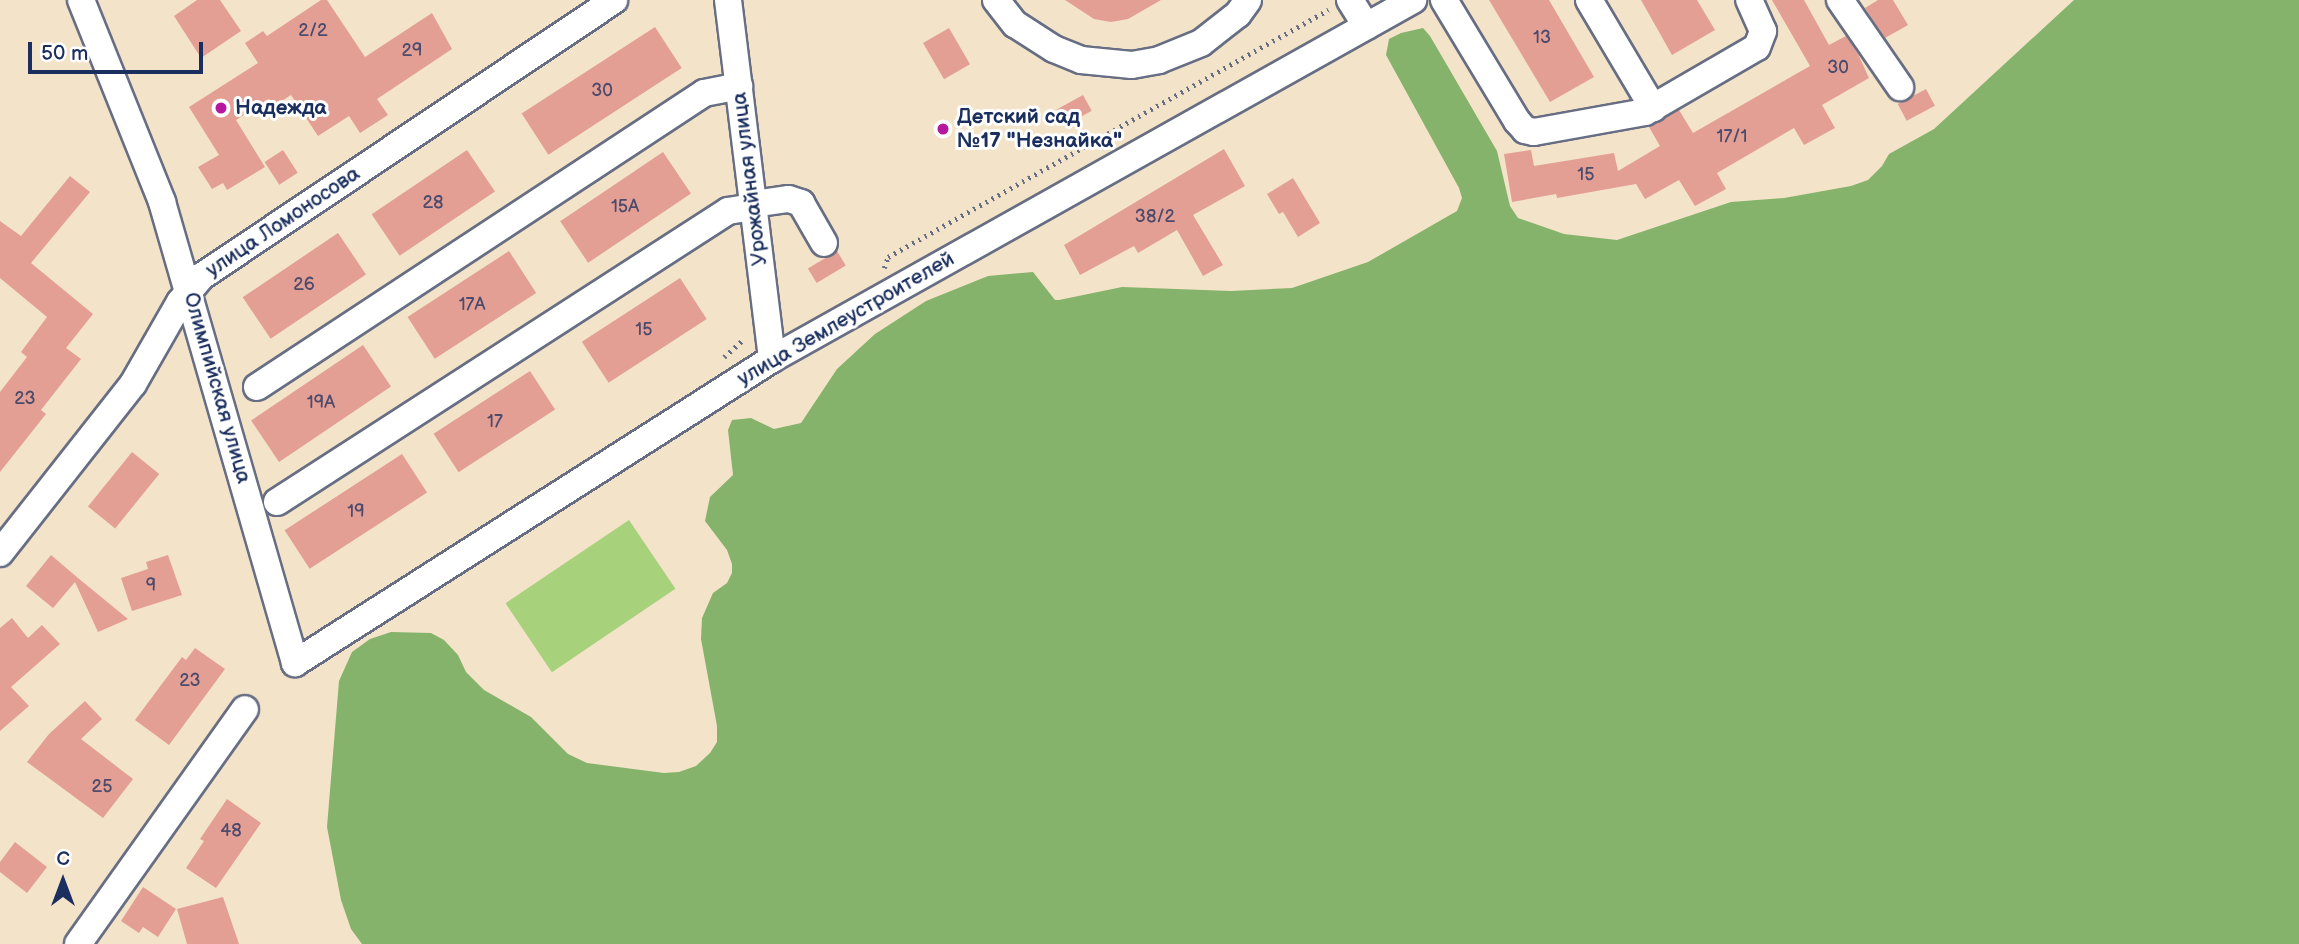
<!DOCTYPE html>
<html>
<head>
<meta charset="utf-8">
<style>
	body { margin:0 }
	#map { position:relative; width:2299px; height:944px; overflow:hidden; background:#f3e3c9; font-family:"Balsamiq Sans",sans-serif }
	div>[style] { position:absolute }
	.green>* { inset:0; background:#a8d17c; transform-origin:0 0 }
	.forest>* { inset:0; background:#86b36c }
	.building>* { inset:0; background:#e49f95; transform-origin:0 0 }
	.path>* { height:4.5px; margin-top:-2.25px; transform-origin:0; background:repeating-linear-gradient(90deg,#676e83 0 2px,transparent 0 7px) }
	.roads { filter:drop-shadow(2px 0 #676e83) drop-shadow(-2px 0 #676e83) drop-shadow(0 2px #676e83) drop-shadow(0 -2px #676e83) }
	.minor>* { height:26px; margin:-13px; padding:0 13px; transform-origin:13px; border-radius:13px; background:#fff }
	.dots>* { width:19px; height:19px; translate:-50% -50%; box-sizing:border-box; border:4px solid #fff; border-radius:50% }
	span { translate:-50% -50%; white-space:nowrap; text-align:center; line-height:1.15; -webkit-text-stroke:6px #fff; paint-order:stroke }
	.number-label { font-size:18px; color:#4d4b6c }
	.number-label span { -webkit-text-stroke-width:0 }
	.poi-label { font-size:21px; color:#1b2f5e; font-weight:700 }
	.left { translate:0 -50%; text-align:left }
	.street-label { font-size:21px; color:#1b2f5e }
	.north { position:absolute; left:28px; top:846px; width:70px; height:70px; -webkit-text-stroke:5px #fff; paint-order:stroke; rotate:0deg; font-size:19px; font-weight:700; line-height:28px; text-align:center; color:#1b2f5e }
	.north::after { content:''; display:block; margin:auto; width:24px; height:32px; background:#1b2f5e; clip-path:polygon(50% 0,100% 100%,50% 72%,0 100%) }
	.scale { position:absolute; left:28px; top:42px; width:175px; height:32px; box-sizing:border-box; border:4px solid #1b2f5e; border-top:0; padding-left:9px; font-size:21px; line-height:24px; white-space:nowrap; color:#1b2f5e; -webkit-text-stroke:5px #fff; paint-order:stroke }
</style>
</head>
<body>
<div id="map">
	<div class="green">
		<i style="left:629px;top:520px;width:83px;height:149px;rotate:56deg"></i>
	</div>
	<div class="forest">
		<i style="clip-path:polygon(2074px 0,2299px 0,2299px 944px,362px 944px,351px 929px,341px 900px,327px 827px,339px 681px,352px 652px,370px 639px,391px 632px,431px 633px,444px 640px,458px 655px,466px 672px,484px 690px,531px 717px,568px 754px,587px 763px,664px 773px,679px 772px,696px 766px,710px 753px,717px 742px,717px 726px,701px 639px,702px 618px,713px 593px,727px 583px,732px 573px,732px 564px,727px 550px,705px 521px,710px 497px,733px 475px,728px 430px,732px 420px,751px 418px,774px 429px,801px 423px,837px 369px,875px 334px,926px 301px,988px 276px,1033px 272px,1055px 300px,1059px 300px,1122px 287px,1231px 291px,1292px 288px,1368px 262px,1457px 211px,1462px 198px,1459px 188px,1386px 55px,1389px 39px,1401px 33px,1423px 28px,1430px 36px,1497px 151px,1510px 206px,1518px 218px,1564px 234px,1617px 240px,1731px 202px,1784px 198px,1851px 186px,1868px 180px,1882px 166px,1889px 154px,1934px 129px)"></i>
	</div>
	<div class="building">
		<i style="clip-path:polygon(197px 0,220px 0,241px 31px,201px 58px,174px 16px)"></i>
		<i style="clip-path:polygon(321px 0,327px 0,365px 57px,432px 13px,452px 49px,377px 99px,388px 115px,360px 133px,349px 116px,318px 136px,291px 95px,274px 106px,269px 99px,236px 120px,265px 167px,227px 190px,223px 183px,212px 189px,198px 167px,219px 155px,189px 107px,258px 63px,245px 43px,263px 31px,267px 36px)"></i>
		<i style="clip-path:polygon(1065px 0,1161px 0,1128px 19px,1111px 22px,1094px 19px)"></i>
		<i style="clip-path:polygon(1489px 0,1549px 0,1594px 77px,1550px 102px)"></i>
		<i style="clip-path:polygon(1641px 0,1697px 0,1715px 30px,1672px 55px)"></i>
		<i style="clip-path:polygon(1772px 0,1804px 0,1829px 45px,1846px 36px,1858px 54px,1869px 78px,1822px 105px,1835px 128px,1804px 145px,1794px 128px,1717px 173px,1726px 189px,1695px 206px,1679px 180px,1645px 199px,1636px 184px,1557px 198px,1556px 194px,1512px 202px,1504px 154px,1531px 150px,1534px 166px,1614px 153px,1618px 171px,1660px 146px,1649px 127px,1679px 110px,1693px 133px,1810px 66px)"></i>
		<i style="clip-path:polygon(1878px 0,1893px 0,1908px 25px,1885px 38px,1865px 8px)"></i>
		<i style="left:655px;top:27px;width:49px;height:159px;rotate:57deg"></i>
		<i style="left:949px;top:28px;width:42px;height:30px;rotate:60deg"></i>
		<i style="left:1926px;top:89px;width:19px;height:32px;rotate:62deg"></i>
		<i style="left:1083px;top:95px;width:18px;height:30px;rotate:61deg"></i>
		<i style="clip-path:polygon(1224px 149px,1245px 186px,1193px 215px,1223px 265px,1203px 276px,1177px 230px,1138px 253px,1134px 246px,1080px 275px,1064px 245px)"></i>
		<i style="left:283px;top:150px;width:27px;height:22px;rotate:57deg"></i>
		<i style="left:467px;top:150px;width:50px;height:115px;rotate:56deg"></i>
		<i style="left:663px;top:152px;width:50px;height:124px;rotate:56deg"></i>
		<i style="clip-path:polygon(70px 176px,90px 192px,31px 263px,93px 314px,66px 348px,81px 359px,41px 410px,46px 414px,0 472px,0 392px,27px 357px,21px 352px,47px 317px,0 278px,0 221px,21px 236px)"></i>
		<i style="clip-path:polygon(1293px 178px,1320px 223px,1298px 237px,1283px 212px,1279px 214px,1267px 194px)"></i>
		<i style="left:338px;top:233px;width:50px;height:115px;rotate:56deg"></i>
		<i style="left:509px;top:251px;width:50px;height:121px;rotate:57deg"></i>
		<i style="left:837px;top:251px;width:17px;height:34px;rotate:59deg"></i>
		<i style="left:680px;top:278px;width:49px;height:117px;rotate:57deg"></i>
		<i style="left:363px;top:345px;width:50px;height:135px;rotate:56deg"></i>
		<i style="left:530px;top:371px;width:46px;height:115px;rotate:57deg"></i>
		<i style="left:132px;top:452px;width:35px;height:70px;rotate:39deg"></i>
		<i style="left:402px;top:454px;width:46px;height:140px;rotate:57deg"></i>
		<i style="clip-path:polygon(51px 555px,78px 578px,128px 619px,98px 632px,75px 582px,53px 608px,26px 586px)"></i>
		<i style="clip-path:polygon(168px 555px,182px 595px,132px 611px,121px 578px,148px 569px,146px 562px)"></i>
		<i style="clip-path:polygon(12px 618px,28px 638px,42px 625px,60px 644px,11px 687px,29px 706px,0 731px,0 628px)"></i>
		<i style="clip-path:polygon(195px 648px,225px 669px,169px 745px,135px 720px,182px 657px,186px 660px)"></i>
		<i style="clip-path:polygon(85px 701px,102px 719px,81px 739px,133px 779px,103px 818px,27px 762px,49px 734px)"></i>
		<i style="clip-path:polygon(227px 799px,261px 823px,216px 888px,186px 868px,204px 841px,200px 839px)"></i>
		<i style="clip-path:polygon(15px 842px,47px 867px,27px 893px,0 872px,0 862px)"></i>
		<i style="clip-path:polygon(143px 887px,176px 909px,158px 937px,143px 927px,139px 933px,121px 921px)"></i>
		<i style="clip-path:polygon(223px 897px,239px 944px,187px 944px,177px 909px)"></i>
	</div>
	<div class="path">
		<i style="left:884px;top:268px;width:12px;rotate:-70deg"></i>
		<i style="left:888px;top:257px;width:505px;rotate:-29.31deg"></i>
		<i style="left:724px;top:357px;width:27px;rotate:-42deg"></i>
	</div>
	<div class="roads">
		<div class="minor">
			<i style="left:81px;top:0;width:218px;rotate:68.1deg"></i>
			<i style="left:162px;top:202px;width:480px;rotate:73.9deg"></i>
			<i style="left:295px;top:663px;width:566px;rotate:-32.51deg"></i>
			<i style="left:772px;top:359px;width:735px;rotate:-29.25deg"></i>
			<i style="left:728px;top:0;width:362px;rotate:83deg"></i>
			<i style="left:996px;top:0;width:31px;rotate:52deg"></i>
			<i style="left:1015px;top:24px;width:46px;rotate:32.7deg"></i>
			<i style="left:1054px;top:49px;width:29px;rotate:22deg"></i>
			<i style="left:1081px;top:60px;width:51px;rotate:5.6deg"></i>
			<i style="left:1132px;top:65px;width:27px;rotate:-10deg"></i>
			<i style="left:1159px;top:60px;width:45px;rotate:-22deg"></i>
			<i style="left:1201px;top:43px;width:47px;rotate:-38.1deg"></i>
			<i style="left:1238px;top:14px;width:17px;rotate:-54deg"></i>
			<i style="left:1350px;top:0;width:31px;rotate:58deg"></i>
			<i style="left:1444px;top:0;width:141px;rotate:58.9deg"></i>
			<i style="left:1517px;top:121px;width:12px;rotate:48deg"></i>
			<i style="left:1525px;top:130px;width:9px;rotate:13deg"></i>
			<i style="left:1534px;top:132px;width:113px;rotate:-10.2deg"></i>
			<i style="left:1645px;top:112px;width:129px;rotate:-30.1deg"></i>
			<i style="left:1757px;top:47px;width:17px;rotate:-69deg"></i>
			<i style="left:1763px;top:31px;width:34px;rotate:-114deg"></i>
			<i style="left:1589px;top:0;width:126px;rotate:59.3deg"></i>
			<i style="left:1840px;top:0;width:106px;rotate:55.4deg"></i>
			<i style="left:753px;top:204px;width:36px;rotate:-8deg"></i>
			<i style="left:789px;top:199px;width:13px;rotate:18deg"></i>
			<i style="left:801px;top:203px;width:46px;rotate:60.1deg"></i>
			<i style="left:257px;top:387px;width:535px;rotate:-33.33deg"></i>
			<i style="left:704px;top:93px;width:36px;rotate:-11deg"></i>
			<i style="left:277px;top:502px;width:537px;rotate:-32.83deg"></i>
			<i style="left:728px;top:211px;width:26px;rotate:-9deg"></i>
			<i style="left:0;top:553px;width:215px;rotate:-51.8deg"></i>
			<i style="left:133px;top:384px;width:95px;rotate:-60.2deg"></i>
			<i style="left:180px;top:302px;width:34px;rotate:-50deg"></i>
			<i style="left:202px;top:276px;width:496px;rotate:-33.8deg"></i>
			<i style="left:78px;top:944px;width:288px;rotate:-54.6deg"></i>
		</div>
	</div>
	<div class="dots">
		<i style="left:221px;top:108px;background:#b5179e"></i>
		<i style="left:943px;top:129px;background:#b5179e"></i>
	</div>
	<div class="number-label">
		<span style="left:313px;top:31px">2/2</span>
		<span style="left:1542px;top:38px">13</span>
		<span style="left:412px;top:51px">29</span>
		<span style="left:1838px;top:68px">30</span>
		<span style="left:602px;top:91px">30</span>
		<span style="left:1732px;top:137px">17/1</span>
		<span style="left:1586px;top:175px">15</span>
		<span style="left:433px;top:203px">28</span>
		<span style="left:625px;top:207px">15А</span>
		<span style="left:1155px;top:217px">38/2</span>
		<span style="left:304px;top:285px">26</span>
		<span style="left:472px;top:305px">17А</span>
		<span style="left:644px;top:330px">15</span>
		<span style="left:25px;top:399px">23</span>
		<span style="left:321px;top:403px">19А</span>
		<span style="left:495px;top:422px">17</span>
		<span style="left:356px;top:512px">19</span>
		<span style="left:151px;top:586px">9</span>
		<span style="left:190px;top:681px">23</span>
		<span style="left:102px;top:787px">25</span>
		<span style="left:231px;top:831px">48</span>
	</div>
	<div class="poi-label">
		<span class="left" style="left:235px;top:108px">Надежда</span>
		<span class="left" style="left:957px;top:129px">Детский сад<br>№17 "Незнайка"</span>
	</div>
	<div class="street-label">
		<span style="left:750px;top:179px;rotate:-97deg">Урожайная улица</span>
		<span style="left:283px;top:222px;rotate:-34deg">улица Ломоносова</span>
		<span style="left:846px;top:319px;rotate:-30deg">улица Землеустроителей</span>
		<span style="left:217px;top:388px;rotate:74deg">Олимпийская улица</span>
	</div>
	<div class="north">С</div>
	<div class="scale">50 m</div>
</div>
</body>
</html>
